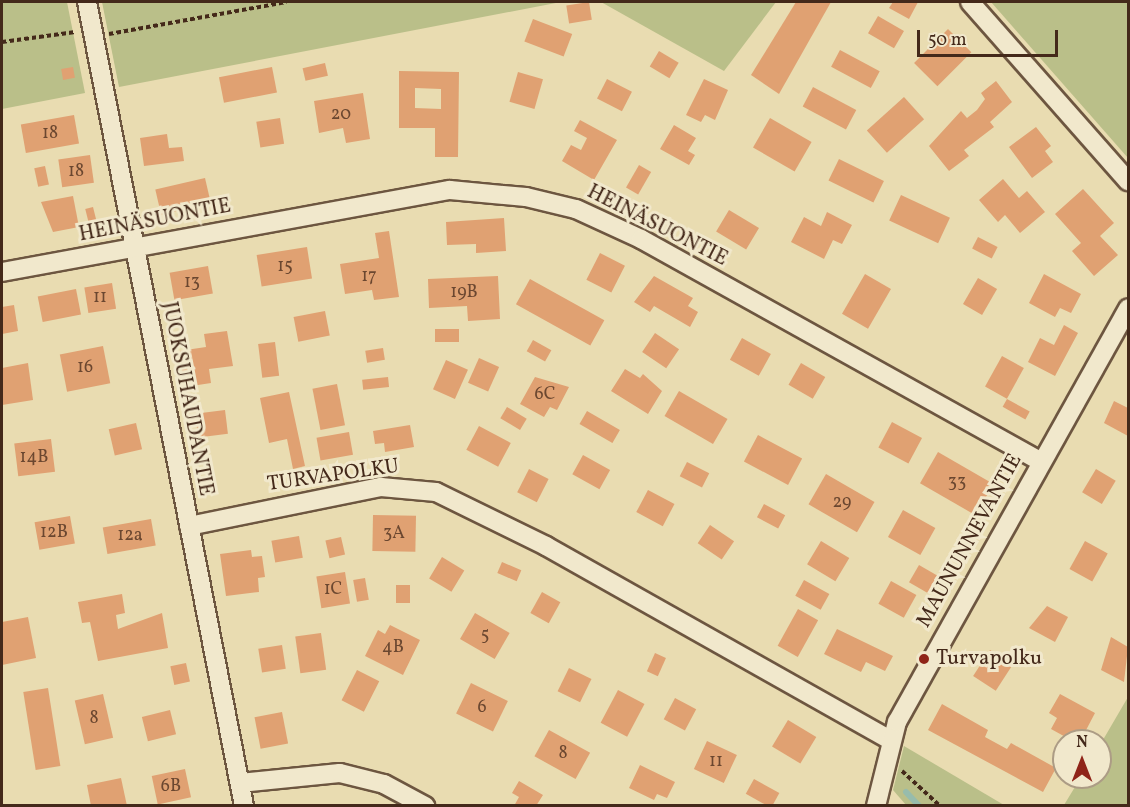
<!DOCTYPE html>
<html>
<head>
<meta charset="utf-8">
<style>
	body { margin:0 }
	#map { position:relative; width:1130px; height:807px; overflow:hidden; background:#e9dcb1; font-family:Vollkorn,serif }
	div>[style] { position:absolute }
	.green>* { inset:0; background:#babf89 }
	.stream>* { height:6px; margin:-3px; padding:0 3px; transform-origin:3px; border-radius:3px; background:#97bcac }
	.building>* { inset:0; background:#e0a172; transform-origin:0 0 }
	.path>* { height:4px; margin-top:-2px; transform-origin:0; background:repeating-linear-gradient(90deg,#44291a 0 4.5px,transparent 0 7.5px) }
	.roads { filter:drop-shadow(2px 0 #6d5640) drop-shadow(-2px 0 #6d5640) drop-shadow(0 2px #6d5640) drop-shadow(0 -2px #6d5640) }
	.minor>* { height:18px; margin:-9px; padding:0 9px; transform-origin:9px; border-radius:9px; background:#f1e8cc }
	.dots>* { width:16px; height:16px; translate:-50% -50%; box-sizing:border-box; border:3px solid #f1e8cc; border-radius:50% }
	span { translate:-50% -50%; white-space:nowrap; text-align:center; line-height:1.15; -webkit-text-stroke:6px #f1e8cc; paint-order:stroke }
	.number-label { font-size:18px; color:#6b4730 }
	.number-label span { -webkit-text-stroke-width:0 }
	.street-label { font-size:21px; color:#44291a }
	.poi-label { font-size:21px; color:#44291a }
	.left { translate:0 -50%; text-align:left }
	.frame { position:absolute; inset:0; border:3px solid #44291a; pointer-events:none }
	.north { position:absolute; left:1052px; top:729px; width:60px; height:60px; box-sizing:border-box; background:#f1e8cc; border:2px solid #ac9c85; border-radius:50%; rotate:0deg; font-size:16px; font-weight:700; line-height:24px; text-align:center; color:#44291a }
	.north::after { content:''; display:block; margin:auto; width:21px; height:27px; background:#8f2418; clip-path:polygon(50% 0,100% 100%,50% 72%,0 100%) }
	.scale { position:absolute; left:917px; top:30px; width:141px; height:27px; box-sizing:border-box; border:3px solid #44291a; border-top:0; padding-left:8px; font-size:18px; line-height:21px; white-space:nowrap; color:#44291a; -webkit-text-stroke:4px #f1e8cc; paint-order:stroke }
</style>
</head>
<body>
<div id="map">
	<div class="green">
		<i style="clip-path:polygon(2px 2px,67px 2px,85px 93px,2px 109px)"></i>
		<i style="clip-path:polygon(102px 2px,561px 2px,119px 87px)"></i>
		<i style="clip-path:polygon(601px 2px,776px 2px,724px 71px)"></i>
		<i style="clip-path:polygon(991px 2px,1128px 2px,1128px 158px)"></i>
		<i style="clip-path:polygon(1128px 697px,1128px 805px,1064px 805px,1081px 777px,1100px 777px,1100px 745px)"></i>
		<i style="clip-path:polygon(904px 746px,1004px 805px,906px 805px,893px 790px)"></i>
	</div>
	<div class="stream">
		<i style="left:906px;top:792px;width:19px;rotate:47deg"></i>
	</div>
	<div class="building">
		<i style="left:589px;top:2px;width:18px;height:23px;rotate:81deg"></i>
		<i style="clip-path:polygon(796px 2px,831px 2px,779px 94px,751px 75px)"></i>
		<i style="clip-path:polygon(893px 2px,918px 2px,909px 19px,889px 8px)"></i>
		<i style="left:878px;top:16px;width:30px;height:20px;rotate:30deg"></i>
		<i style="left:533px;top:19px;width:42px;height:24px;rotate:21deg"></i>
		<i style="left:948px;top:29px;width:33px;height:48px;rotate:45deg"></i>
		<i style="left:840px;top:50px;width:45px;height:19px;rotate:28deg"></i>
		<i style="left:659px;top:51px;width:23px;height:18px;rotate:31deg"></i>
		<i style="left:325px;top:63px;width:13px;height:23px;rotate:77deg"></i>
		<i style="left:73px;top:67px;width:11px;height:12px;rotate:80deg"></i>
		<i style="left:272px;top:67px;width:26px;height:54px;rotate:79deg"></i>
		<i style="clip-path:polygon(evenodd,399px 71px,459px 72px,458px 157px,435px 157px,435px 128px,399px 128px,399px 71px,415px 88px,441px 89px,441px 109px,415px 108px,415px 88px)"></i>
		<i style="left:518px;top:72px;width:26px;height:31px;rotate:16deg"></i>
		<i style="left:607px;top:79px;width:28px;height:22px;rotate:27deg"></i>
		<i style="clip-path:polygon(704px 79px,728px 90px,715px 120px,705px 115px,701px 122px,686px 115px)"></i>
		<i style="clip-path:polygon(996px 81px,1012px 102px,990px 122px,994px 127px,964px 150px,969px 156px,949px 171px,929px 146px,961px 111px,967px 118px,977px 110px,985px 99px,981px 93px)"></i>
		<i style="left:813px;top:87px;width:49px;height:22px;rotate:28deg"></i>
		<i style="clip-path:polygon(363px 93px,370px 139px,346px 143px,343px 128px,319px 133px,314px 101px)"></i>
		<i style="left:904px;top:97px;width:30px;height:50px;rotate:48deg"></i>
		<i style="left:74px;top:115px;width:29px;height:54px;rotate:80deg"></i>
		<i style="left:280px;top:118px;width:26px;height:24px;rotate:81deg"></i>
		<i style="left:770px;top:118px;width:48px;height:34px;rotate:30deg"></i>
		<i style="clip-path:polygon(580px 120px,617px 140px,594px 180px,562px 161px,571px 145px,581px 150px,587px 138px,574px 131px)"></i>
		<i style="clip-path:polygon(674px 125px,696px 138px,688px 151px,695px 155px,689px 165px,660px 149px)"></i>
		<i style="clip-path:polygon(1036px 127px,1051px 146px,1045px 151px,1053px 162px,1032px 178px,1009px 147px)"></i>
		<i style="clip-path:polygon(167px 134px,169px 148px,182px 147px,184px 161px,144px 166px,140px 138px)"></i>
		<i style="left:90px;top:155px;width:28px;height:32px;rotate:82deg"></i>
		<i style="left:839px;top:159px;width:50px;height:24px;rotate:26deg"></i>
		<i style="left:639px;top:165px;width:14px;height:26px;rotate:30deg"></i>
		<i style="left:45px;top:166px;width:19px;height:11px;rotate:78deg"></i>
		<i style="left:205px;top:178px;width:26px;height:51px;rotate:77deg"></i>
		<i style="clip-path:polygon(1003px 179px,1019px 198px,1027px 191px,1045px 212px,1020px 233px,1005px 215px,998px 222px,979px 200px)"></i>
		<i style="clip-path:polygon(1083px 189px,1114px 223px,1100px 236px,1118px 255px,1094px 276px,1072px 251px,1081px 243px,1055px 214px)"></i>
		<i style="left:901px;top:195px;width:54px;height:28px;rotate:25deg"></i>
		<i style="clip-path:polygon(73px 196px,79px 227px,53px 232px,41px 202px)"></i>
		<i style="left:93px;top:207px;width:16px;height:8px;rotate:76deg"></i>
		<i style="left:729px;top:210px;width:35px;height:25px;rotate:31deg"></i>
		<i style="clip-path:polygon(827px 212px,852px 225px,842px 244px,833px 240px,824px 259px,791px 242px,804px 217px,821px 226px)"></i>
		<i style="clip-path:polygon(504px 218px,506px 251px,476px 253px,476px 244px,447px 245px,446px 222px)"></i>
		<i style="clip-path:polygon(389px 231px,399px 297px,374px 300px,372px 290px,345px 294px,340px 264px,379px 258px,375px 233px)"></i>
		<i style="left:978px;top:237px;width:22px;height:13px;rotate:27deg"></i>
		<i style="left:307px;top:247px;width:32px;height:51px;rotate:81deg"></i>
		<i style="left:600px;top:253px;width:28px;height:30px;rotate:27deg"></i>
		<i style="left:208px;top:266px;width:28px;height:39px;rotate:80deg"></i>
		<i style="left:865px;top:274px;width:30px;height:46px;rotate:30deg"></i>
		<i style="clip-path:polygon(1044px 274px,1081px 294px,1071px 313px,1060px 308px,1055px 317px,1029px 303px)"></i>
		<i style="clip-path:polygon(498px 276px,500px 319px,468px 321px,467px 306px,429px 308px,428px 279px)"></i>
		<i style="clip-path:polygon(654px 276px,693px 298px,688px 306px,698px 312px,690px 327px,654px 306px,650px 312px,634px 302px)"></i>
		<i style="left:978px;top:278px;width:22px;height:30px;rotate:30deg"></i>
		<i style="left:530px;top:279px;width:85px;height:29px;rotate:29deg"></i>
		<i style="left:112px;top:283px;width:26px;height:28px;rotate:81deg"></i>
		<i style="left:76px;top:289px;width:26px;height:39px;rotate:79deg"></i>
		<i style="clip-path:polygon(14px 305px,18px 331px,2px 334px,2px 307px)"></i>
		<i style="left:325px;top:311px;width:25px;height:32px;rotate:79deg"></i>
		<i style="clip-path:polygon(1064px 325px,1078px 333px,1055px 376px,1028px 362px,1040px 338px,1054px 345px)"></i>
		<i style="left:459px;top:329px;width:13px;height:24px;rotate:90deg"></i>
		<i style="clip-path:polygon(227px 331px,233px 366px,209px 369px,211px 383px,185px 387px,179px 351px,206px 347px,204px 334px)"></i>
		<i style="left:655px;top:333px;width:29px;height:23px;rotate:34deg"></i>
		<i style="left:742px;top:338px;width:33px;height:25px;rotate:29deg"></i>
		<i style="left:533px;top:340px;width:21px;height:13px;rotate:29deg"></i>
		<i style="left:275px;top:342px;width:34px;height:17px;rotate:83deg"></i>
		<i style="left:103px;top:346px;width:38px;height:44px;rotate:79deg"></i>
		<i style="left:383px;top:348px;width:12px;height:18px;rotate:81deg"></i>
		<i style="left:1002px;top:356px;width:25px;height:35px;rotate:29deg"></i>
		<i style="left:479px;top:358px;width:22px;height:27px;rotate:24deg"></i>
		<i style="left:446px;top:360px;width:24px;height:32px;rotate:24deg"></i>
		<i style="clip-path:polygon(28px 363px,33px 400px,2px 405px,2px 368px)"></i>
		<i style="left:801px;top:363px;width:28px;height:25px;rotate:30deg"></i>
		<i style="clip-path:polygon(625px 369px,640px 378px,643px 374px,662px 391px,648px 414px,611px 391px)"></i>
		<i style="left:388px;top:377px;width:10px;height:26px;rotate:84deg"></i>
		<i style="clip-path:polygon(535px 377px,569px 387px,557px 410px,550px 407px,544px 417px,520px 404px)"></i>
		<i style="left:337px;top:384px;width:42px;height:25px;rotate:79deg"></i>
		<i style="left:679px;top:391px;width:56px;height:29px;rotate:30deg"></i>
		<i style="clip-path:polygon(289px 392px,305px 466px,293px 469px,287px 439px,269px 443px,260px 398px)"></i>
		<i style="left:1007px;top:399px;width:26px;height:9px;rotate:29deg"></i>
		<i style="clip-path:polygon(1114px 401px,1128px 408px,1128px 436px,1104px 423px)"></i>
		<i style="left:507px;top:407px;width:23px;height:13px;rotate:31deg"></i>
		<i style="left:225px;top:410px;width:24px;height:30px;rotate:83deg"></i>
		<i style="left:587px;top:411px;width:38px;height:15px;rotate:30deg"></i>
		<i style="left:892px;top:422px;width:34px;height:29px;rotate:28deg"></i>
		<i style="left:136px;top:423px;width:27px;height:28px;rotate:77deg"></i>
		<i style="clip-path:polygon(410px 425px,414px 447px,385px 452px,384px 443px,375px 444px,373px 431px)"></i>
		<i style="left:479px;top:426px;width:36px;height:27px;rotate:28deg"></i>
		<i style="left:349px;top:432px;width:23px;height:33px;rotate:80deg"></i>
		<i style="left:758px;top:435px;width:50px;height:30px;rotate:28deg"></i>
		<i style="left:51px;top:439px;width:33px;height:37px;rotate:83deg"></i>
		<i style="left:938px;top:452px;width:64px;height:36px;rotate:30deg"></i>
		<i style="left:583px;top:455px;width:31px;height:22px;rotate:29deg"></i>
		<i style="left:687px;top:462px;width:25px;height:16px;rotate:27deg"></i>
		<i style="left:529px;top:469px;width:22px;height:26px;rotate:27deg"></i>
		<i style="left:1096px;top:469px;width:23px;height:27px;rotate:31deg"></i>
		<i style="left:826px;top:474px;width:56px;height:35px;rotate:30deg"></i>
		<i style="left:648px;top:490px;width:30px;height:25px;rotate:28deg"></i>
		<i style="left:764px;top:504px;width:24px;height:15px;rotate:28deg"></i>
		<i style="left:903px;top:510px;width:37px;height:31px;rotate:29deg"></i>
		<i style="left:373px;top:515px;width:43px;height:36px;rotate:1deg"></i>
		<i style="left:70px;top:516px;width:28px;height:36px;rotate:80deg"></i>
		<i style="left:151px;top:519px;width:27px;height:49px;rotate:80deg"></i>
		<i style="left:710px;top:525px;width:29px;height:22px;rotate:34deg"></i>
		<i style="left:299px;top:536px;width:22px;height:28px;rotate:80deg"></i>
		<i style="left:341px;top:537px;width:18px;height:16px;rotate:77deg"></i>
		<i style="left:821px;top:541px;width:33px;height:27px;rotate:31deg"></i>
		<i style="left:1085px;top:541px;width:26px;height:32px;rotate:29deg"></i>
		<i style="clip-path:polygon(251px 550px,252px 557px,262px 556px,265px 577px,258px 578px,259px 592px,226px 596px,220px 554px)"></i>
		<i style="left:442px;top:557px;width:26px;height:25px;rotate:31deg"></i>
		<i style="left:502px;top:562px;width:21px;height:12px;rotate:23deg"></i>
		<i style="left:919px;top:565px;width:22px;height:20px;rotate:30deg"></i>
		<i style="left:345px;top:572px;width:32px;height:29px;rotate:81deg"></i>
		<i style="left:365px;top:578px;width:22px;height:12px;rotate:80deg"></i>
		<i style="left:804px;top:580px;width:29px;height:18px;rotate:29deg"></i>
		<i style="left:891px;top:581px;width:29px;height:26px;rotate:29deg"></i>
		<i style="left:396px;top:585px;width:14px;height:18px"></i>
		<i style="left:542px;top:592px;width:21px;height:24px;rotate:29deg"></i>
		<i style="clip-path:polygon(122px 594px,125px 613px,116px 615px,118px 629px,162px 613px,168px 648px,98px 661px,90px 622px,82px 623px,78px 602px)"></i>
		<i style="clip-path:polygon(1047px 606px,1068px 617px,1055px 642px,1029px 628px)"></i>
		<i style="left:798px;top:609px;width:23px;height:42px;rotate:29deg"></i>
		<i style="left:475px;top:613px;width:40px;height:30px;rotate:30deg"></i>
		<i style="clip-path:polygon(28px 617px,36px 658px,2px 665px,2px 622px)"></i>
		<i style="clip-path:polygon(390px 625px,420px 640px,403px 675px,365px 656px,378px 630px,385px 634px)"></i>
		<i style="clip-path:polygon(837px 629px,893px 656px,885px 671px,866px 662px,861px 672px,824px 654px)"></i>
		<i style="left:321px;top:633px;width:37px;height:26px;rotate:82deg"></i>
		<i style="clip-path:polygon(1111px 637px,1128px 647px,1124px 682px,1101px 670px)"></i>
		<i style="left:282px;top:645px;width:24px;height:24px;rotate:81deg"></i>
		<i style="left:990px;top:650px;width:27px;height:31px;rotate:33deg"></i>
		<i style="left:655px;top:653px;width:12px;height:20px;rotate:24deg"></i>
		<i style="left:186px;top:663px;width:19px;height:16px;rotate:78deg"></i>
		<i style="left:569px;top:668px;width:25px;height:26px;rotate:26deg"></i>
		<i style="left:357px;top:670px;width:25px;height:34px;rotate:27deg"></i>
		<i style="left:471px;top:683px;width:41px;height:34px;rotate:26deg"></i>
		<i style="left:48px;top:688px;width:79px;height:25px;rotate:81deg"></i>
		<i style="left:618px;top:690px;width:30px;height:37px;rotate:28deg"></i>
		<i style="left:103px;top:694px;width:45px;height:29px;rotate:77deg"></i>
		<i style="clip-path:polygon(1060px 694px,1095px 713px,1084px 734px,1077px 730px,1071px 740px,1051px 729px,1057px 718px,1049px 713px)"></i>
		<i style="left:675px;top:698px;width:24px;height:24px;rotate:28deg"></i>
		<i style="clip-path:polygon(942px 704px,988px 730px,985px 737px,1007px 749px,1011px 743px,1056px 768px,1043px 792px,928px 730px)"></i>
		<i style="left:170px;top:710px;width:25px;height:29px;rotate:76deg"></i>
		<i style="left:282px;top:712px;width:32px;height:28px;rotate:79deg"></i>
		<i style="left:788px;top:720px;width:33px;height:31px;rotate:31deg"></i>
		<i style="left:549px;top:730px;width:47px;height:30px;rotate:29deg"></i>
		<i style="left:707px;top:741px;width:33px;height:31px;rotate:25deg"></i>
		<i style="clip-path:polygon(640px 765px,675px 782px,667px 798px,657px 794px,654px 800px,629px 788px)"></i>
		<i style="left:185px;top:769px;width:29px;height:34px;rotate:78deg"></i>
		<i style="clip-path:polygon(121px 778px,127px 806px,91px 806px,87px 785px)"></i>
		<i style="left:754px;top:779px;width:29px;height:17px;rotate:29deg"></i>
		<i style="clip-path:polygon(519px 781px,543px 795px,536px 806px,514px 806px,519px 797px,512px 793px)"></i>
	</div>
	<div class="path">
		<i style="left:109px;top:34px;width:180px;rotate:-10.2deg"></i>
		<i style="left:2px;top:42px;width:74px;rotate:-7.8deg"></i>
		<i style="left:902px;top:771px;width:52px;rotate:42.6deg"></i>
	</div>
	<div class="roads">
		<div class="minor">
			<i style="left:87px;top:2px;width:819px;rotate:78.95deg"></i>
			<i style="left:970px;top:2px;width:239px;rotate:48.6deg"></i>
			<i style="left:2px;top:272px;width:455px;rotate:-10.4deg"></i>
			<i style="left:450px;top:190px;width:76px;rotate:5.3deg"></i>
			<i style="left:526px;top:197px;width:51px;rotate:13.5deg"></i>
			<i style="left:576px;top:209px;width:72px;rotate:24.8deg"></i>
			<i style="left:641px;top:239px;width:457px;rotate:29.1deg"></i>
			<i style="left:189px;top:526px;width:196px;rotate:-11.5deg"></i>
			<i style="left:381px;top:487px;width:55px;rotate:5.2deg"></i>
			<i style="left:436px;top:492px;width:123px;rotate:26.1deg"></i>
			<i style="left:546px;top:546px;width:394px;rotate:29.4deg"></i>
			<i style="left:240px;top:783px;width:100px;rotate:-5.7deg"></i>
			<i style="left:340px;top:773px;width:45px;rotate:14deg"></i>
			<i style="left:384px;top:784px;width:47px;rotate:28.2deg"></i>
			<i style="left:876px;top:806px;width:87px;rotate:-76deg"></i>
			<i style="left:897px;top:722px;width:474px;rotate:-60.8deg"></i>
		</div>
	</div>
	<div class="dots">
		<i style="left:924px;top:659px;background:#8f2418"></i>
	</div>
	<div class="number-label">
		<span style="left:341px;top:115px">20</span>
		<span style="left:50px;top:134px">18</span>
		<span style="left:76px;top:172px">18</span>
		<span style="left:285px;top:267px">15</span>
		<span style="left:369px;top:277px">17</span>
		<span style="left:192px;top:283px">13</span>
		<span style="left:464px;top:293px">19B</span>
		<span style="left:100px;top:298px">11</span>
		<span style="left:85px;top:368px">16</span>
		<span style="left:545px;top:395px">6C</span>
		<span style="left:34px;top:458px">14B</span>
		<span style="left:957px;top:483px">33</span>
		<span style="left:842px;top:503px">29</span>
		<span style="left:54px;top:533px">12B</span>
		<span style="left:394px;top:534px">3A</span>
		<span style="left:130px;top:536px">12a</span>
		<span style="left:333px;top:590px">1C</span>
		<span style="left:485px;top:636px">5</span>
		<span style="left:393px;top:648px">4B</span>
		<span style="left:482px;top:708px">6</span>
		<span style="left:94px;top:719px">8</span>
		<span style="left:563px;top:754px">8</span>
		<span style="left:716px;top:762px">11</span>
		<span style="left:171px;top:787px">6B</span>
	</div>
	<div class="street-label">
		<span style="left:155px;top:221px;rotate:-11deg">HEINÄSUONTIE</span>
		<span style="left:657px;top:226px;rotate:27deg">HEINÄSUONTIE</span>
		<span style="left:187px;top:399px;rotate:79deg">JUOKSUHAUDANTIE</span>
		<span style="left:333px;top:476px;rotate:-8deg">TURVAPOLKU</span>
		<span style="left:970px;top:541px;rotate:-61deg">MAUNUNNEVANTIE</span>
	</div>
	<div class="poi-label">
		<span class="left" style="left:936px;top:659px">Turvapolku</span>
	</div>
	<div class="frame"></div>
	<div class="north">N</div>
	<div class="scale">50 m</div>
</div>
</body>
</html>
